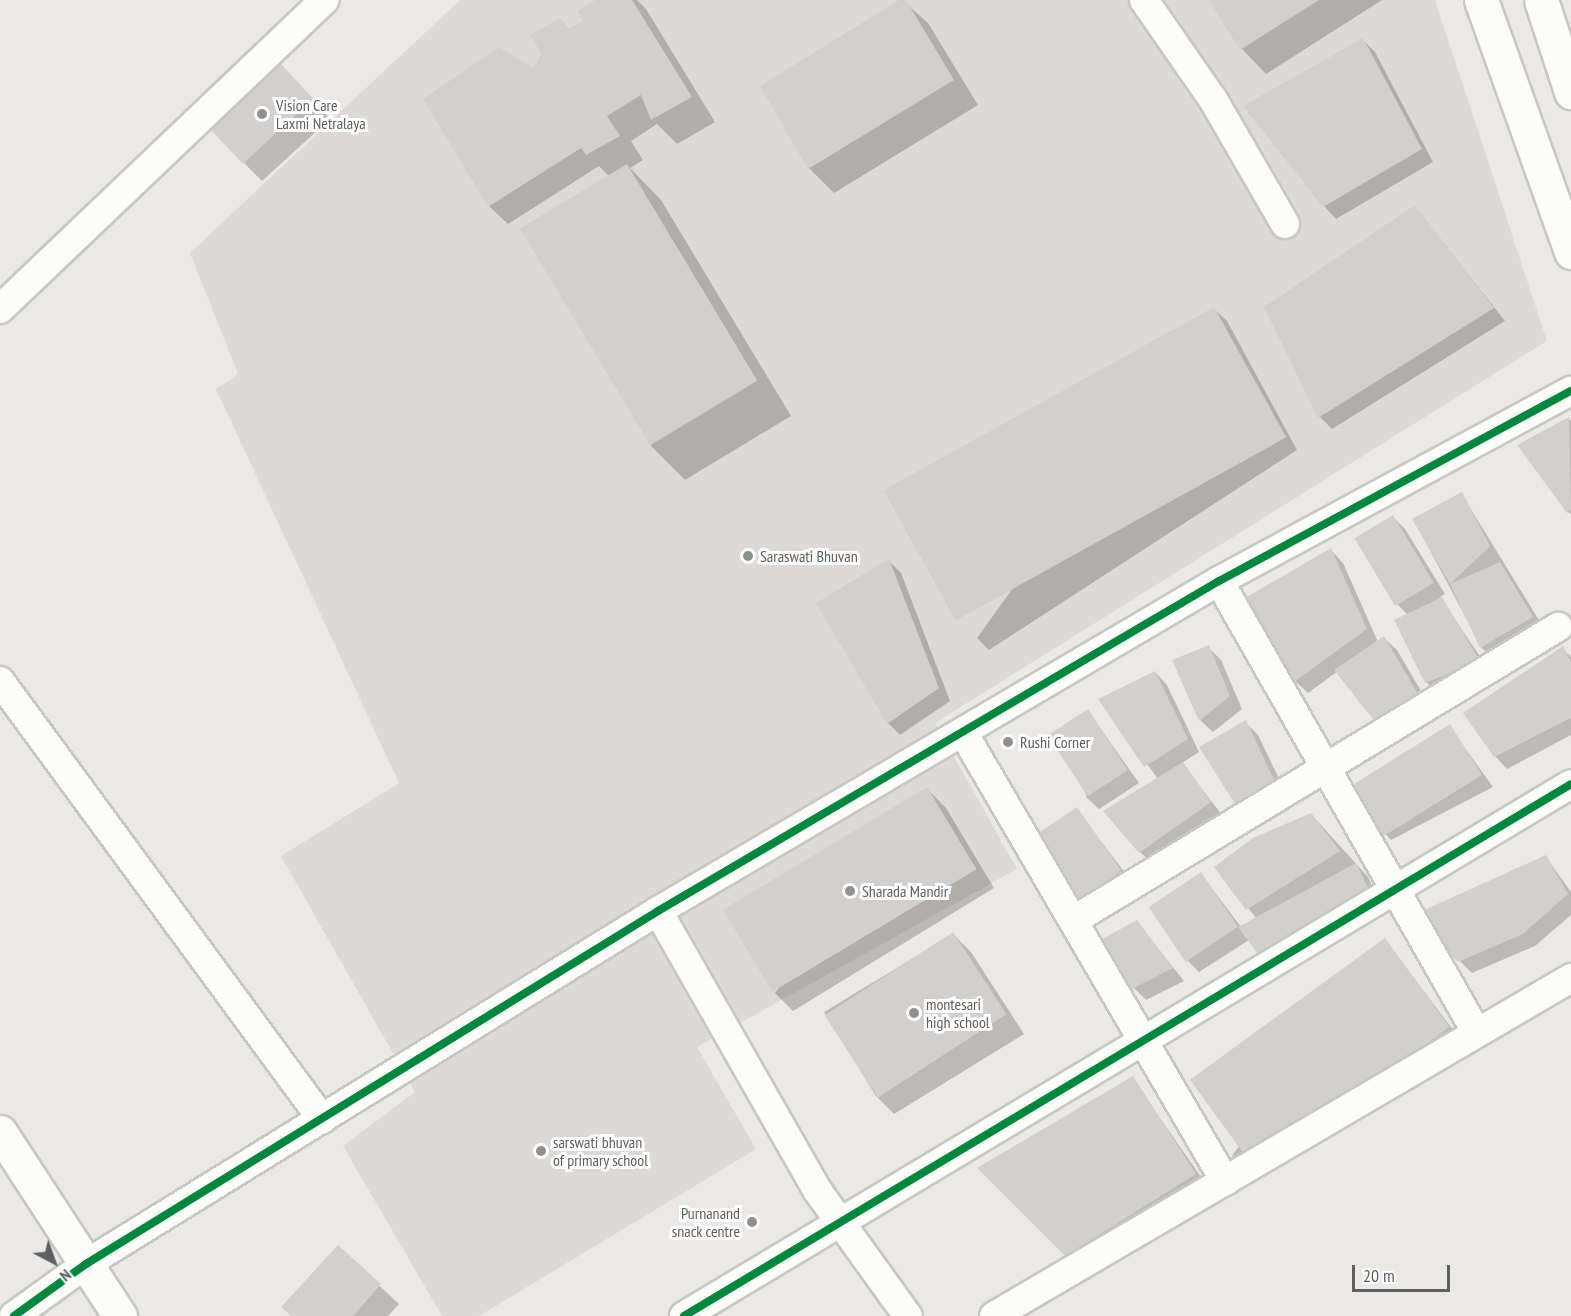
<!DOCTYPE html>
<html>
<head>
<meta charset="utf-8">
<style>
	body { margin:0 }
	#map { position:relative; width:1571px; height:1316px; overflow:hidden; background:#ebe9e6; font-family:"PT Sans Narrow",sans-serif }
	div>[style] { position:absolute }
	.education>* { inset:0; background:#dcd9d6 }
	.shadow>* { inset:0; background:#0003 }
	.building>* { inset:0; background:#d2d0cf; transform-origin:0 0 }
	.roads { filter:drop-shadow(2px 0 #c7c7c6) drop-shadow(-2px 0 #c7c7c6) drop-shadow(0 2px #c7c7c6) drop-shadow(0 -2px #c7c7c6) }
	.minor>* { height:28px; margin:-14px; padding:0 14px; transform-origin:14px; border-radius:14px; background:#fcfcfb }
	.tertiary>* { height:33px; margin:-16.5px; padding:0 16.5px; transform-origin:16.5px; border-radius:16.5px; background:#fcfcfb }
	.cycleway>* { height:8px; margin:-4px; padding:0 4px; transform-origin:4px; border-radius:4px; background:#00873e }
	.dots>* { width:16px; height:16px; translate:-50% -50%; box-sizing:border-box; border:3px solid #fff; border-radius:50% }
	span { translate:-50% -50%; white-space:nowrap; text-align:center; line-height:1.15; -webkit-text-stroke:6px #fff; paint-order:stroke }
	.poi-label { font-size:16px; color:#5c6063 }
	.left { translate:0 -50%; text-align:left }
	.right { translate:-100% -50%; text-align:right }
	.north { position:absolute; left:24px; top:1232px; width:60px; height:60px; -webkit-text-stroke:4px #fff; paint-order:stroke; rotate:139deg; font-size:16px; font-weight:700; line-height:24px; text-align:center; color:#5c6063 }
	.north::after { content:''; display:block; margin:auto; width:21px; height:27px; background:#5c6063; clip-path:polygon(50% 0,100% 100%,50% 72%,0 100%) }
	.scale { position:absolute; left:1352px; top:1265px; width:98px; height:27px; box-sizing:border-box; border:3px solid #5c6063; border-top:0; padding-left:8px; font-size:18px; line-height:21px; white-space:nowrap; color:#5c6063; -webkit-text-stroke:4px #fff; paint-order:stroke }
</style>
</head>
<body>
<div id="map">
	<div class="education">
		<i style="clip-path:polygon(460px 0,1435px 0,1547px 341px,935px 723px,1017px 869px,697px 1047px,756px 1149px,479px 1316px,442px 1316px,343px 1146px,415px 1092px,281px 856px,399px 783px,216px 389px,238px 374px,190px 253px)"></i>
	</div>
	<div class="shadow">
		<i style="clip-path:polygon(598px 0,637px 0,646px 9px,715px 122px,677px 144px,657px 124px,631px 141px,643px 160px,630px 168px,661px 200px,791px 416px,685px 480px,651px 446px,610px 177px,599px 166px,508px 224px,489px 206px,533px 70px,561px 20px,570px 30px,585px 21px)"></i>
		<i style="clip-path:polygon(902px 0,928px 23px,978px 105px,834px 193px,809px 168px)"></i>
		<i style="clip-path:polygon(1210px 0,1382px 0,1266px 74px,1242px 49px)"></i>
		<i style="clip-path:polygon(1363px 40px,1375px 52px,1433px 162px,1336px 219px,1324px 206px)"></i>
		<i style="clip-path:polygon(297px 83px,330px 119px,262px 181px,244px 163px)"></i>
		<i style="clip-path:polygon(1415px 207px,1505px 321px,1332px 429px,1320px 417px,1266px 308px)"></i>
		<i style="clip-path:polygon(1214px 309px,1227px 321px,1297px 450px,989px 650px,977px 638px)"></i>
		<i style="clip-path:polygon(1569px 419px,1571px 421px,1571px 514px,1568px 512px)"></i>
		<i style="clip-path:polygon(1461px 493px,1545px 630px,1494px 660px,1482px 648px,1414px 520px)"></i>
		<i style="clip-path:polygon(1393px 517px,1405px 529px,1445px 594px,1440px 597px,1491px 673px,1439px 694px,1426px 682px,1408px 615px,1394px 601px)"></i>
		<i style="clip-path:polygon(1331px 550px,1343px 563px,1378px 642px,1384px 638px,1397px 650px,1431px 708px,1387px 730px,1338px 671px,1308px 693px,1295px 681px)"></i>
		<i style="clip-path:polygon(889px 561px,901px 573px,950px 701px,900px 735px,888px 723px)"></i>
		<i style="clip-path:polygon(1208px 647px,1221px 660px,1242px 709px,1213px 732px,1200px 720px,1174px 661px)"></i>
		<i style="clip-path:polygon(1562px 648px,1571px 657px,1571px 735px,1507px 769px,1495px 756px)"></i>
		<i style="clip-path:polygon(1155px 672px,1167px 685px,1199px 752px,1182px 763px,1222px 815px,1153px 864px,1140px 852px,1158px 779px,1101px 700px)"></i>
		<i style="clip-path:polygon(1088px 711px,1139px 783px,1099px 809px,1086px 797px)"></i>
		<i style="clip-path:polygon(1245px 722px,1258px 735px,1286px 793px,1248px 815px,1236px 803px)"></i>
		<i style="clip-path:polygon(1449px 726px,1493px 787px,1391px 840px,1379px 827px)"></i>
		<i style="clip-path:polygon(927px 789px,946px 808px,994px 888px,793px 1011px,775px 993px)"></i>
		<i style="clip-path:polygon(1076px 809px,1133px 883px,1095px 914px)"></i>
		<i style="clip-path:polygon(1311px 814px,1368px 877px,1378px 899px,1280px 977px,1249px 940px,1199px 972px,1187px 960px,1201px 874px,1241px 927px,1256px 918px,1216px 867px)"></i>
		<i style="clip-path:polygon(1546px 857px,1571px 892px,1571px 915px,1535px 946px,1472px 973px,1414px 916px)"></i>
		<i style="clip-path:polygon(1137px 922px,1184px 981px,1146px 1000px,1134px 988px)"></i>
		<i style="clip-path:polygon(953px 934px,971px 952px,1024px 1034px,894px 1114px,876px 1096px,824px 1012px)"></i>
		<i style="clip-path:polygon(1385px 940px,1460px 1039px,1245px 1168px,1232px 1156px)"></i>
		<i style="clip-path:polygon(1132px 1078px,1208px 1187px,1078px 1267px,980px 1168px)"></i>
		<i style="clip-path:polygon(338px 1247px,399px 1304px,388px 1316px,293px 1316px)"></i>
	</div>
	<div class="building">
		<i style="clip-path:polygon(595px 0,632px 0,692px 97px,651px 120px,641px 95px,607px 116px,620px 136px,586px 155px,581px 148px,488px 207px,423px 99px,499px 47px,533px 68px,542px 55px,530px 35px,561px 18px,569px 29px,583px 21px,578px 11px)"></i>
		<i style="clip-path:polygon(899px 0,906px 0,954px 80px,808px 169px,760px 86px)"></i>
		<i style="clip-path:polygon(1209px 0,1319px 0,1240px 50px)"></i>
		<i style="clip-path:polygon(1363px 38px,1422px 149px,1323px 207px,1243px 106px)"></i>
		<i style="left:279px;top:62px;width:50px;height:96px;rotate:47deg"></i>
		<i style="left:627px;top:164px;width:253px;height:125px;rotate:59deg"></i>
		<i style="clip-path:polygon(1415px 205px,1494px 308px,1318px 418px,1264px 307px)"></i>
		<i style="left:1214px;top:307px;width:149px;height:378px;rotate:61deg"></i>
		<i style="clip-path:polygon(1569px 417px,1571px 509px,1567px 513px,1517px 445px)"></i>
		<i style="clip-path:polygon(1462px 492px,1490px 546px,1450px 584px,1412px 519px)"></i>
		<i style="left:1393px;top:515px;width:79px;height:45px;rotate:59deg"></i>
		<i style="clip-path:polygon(1331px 548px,1367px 629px,1294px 682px,1245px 598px)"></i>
		<i style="clip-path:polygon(889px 559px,939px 688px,887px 724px,816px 603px)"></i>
		<i style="clip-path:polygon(1500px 562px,1533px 617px,1480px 648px,1450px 584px)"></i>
		<i style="clip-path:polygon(1442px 597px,1480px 661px,1425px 683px,1394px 620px)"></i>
		<i style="clip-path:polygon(1384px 636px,1419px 696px,1373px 719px,1334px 670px)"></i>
		<i style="clip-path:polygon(1209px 645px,1230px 696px,1199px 721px,1172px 660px)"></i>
		<i style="clip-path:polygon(1563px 646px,1571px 663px,1571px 718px,1494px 757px,1463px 713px)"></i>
		<i style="clip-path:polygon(1155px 671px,1188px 739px,1144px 767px,1098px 699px)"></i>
		<i style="left:1088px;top:709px;width:73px;height:48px;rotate:57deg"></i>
		<i style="clip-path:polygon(1246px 720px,1274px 780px,1235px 804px,1199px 747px)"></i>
		<i style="left:1450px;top:724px;width:60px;height:116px;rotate:58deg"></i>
		<i style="clip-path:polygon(1183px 762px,1211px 802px,1139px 853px,1103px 811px)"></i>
		<i style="left:927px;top:787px;width:96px;height:238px;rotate:59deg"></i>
		<i style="clip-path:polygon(1077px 807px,1121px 870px,1082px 903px,1038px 833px)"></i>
		<i style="clip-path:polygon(1311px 813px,1340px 851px,1246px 910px,1214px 867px,1253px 838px)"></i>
		<i style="clip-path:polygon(1546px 855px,1568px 894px,1523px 934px,1458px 962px,1411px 916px)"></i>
		<i style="clip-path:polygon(1356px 863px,1367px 886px,1267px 966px,1238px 927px)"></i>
		<i style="left:1201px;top:872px;width:66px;height:63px;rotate:56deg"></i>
		<i style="clip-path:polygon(1137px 920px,1173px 968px,1132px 989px,1102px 939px)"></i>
		<i style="left:953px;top:932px;width:98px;height:153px;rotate:57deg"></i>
		<i style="left:1385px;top:938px;width:110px;height:241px;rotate:54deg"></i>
		<i style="clip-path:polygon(1133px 1076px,1196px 1174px,1065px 1256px,977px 1168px)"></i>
		<i style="clip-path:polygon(338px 1245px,381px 1284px,353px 1316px,291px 1316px,281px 1307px)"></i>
	</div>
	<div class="roads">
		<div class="minor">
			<i style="left:1144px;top:0;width:123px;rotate:55.3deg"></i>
			<i style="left:1214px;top:101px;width:142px;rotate:60deg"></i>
			<i style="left:0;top:309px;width:448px;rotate:-43.6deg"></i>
			<i style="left:1219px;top:581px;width:520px;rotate:60.28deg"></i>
			<i style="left:0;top:681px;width:544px;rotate:53.68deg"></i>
			<i style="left:964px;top:734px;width:518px;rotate:59.72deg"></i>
			<i style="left:658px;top:911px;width:321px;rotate:60.3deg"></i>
			<i style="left:817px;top:1190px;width:155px;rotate:54.2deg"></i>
			<i style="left:1074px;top:920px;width:566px;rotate:-31.19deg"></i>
			<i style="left:14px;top:1316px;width:89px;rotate:-35.8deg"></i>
			<i style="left:86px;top:1264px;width:672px;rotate:-31.68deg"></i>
			<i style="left:658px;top:911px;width:651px;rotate:-30.47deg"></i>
			<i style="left:1219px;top:581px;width:400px;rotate:-28.4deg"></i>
			<i style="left:684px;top:1316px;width:1034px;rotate:-30.95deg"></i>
			<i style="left:994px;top:1316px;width:669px;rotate:-30.36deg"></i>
		</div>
		<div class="tertiary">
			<i style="left:1481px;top:0;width:268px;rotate:70.3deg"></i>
			<i style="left:1541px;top:0;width:97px;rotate:71.9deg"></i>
			<i style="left:0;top:1132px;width:220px;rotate:56.9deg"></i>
		</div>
	</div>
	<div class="cycleway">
		<i style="left:14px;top:1316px;width:89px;rotate:-35.8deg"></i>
		<i style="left:86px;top:1264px;width:672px;rotate:-31.68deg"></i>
		<i style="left:658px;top:911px;width:651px;rotate:-30.47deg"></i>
		<i style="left:1219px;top:581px;width:400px;rotate:-28.4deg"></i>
		<i style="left:684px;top:1316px;width:1034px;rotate:-30.95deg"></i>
	</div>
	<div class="dots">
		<i style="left:262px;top:114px;background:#8e9091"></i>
		<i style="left:748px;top:556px;background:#8e9091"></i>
		<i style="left:1008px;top:742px;background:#8e9091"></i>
		<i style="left:850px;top:891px;background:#8e9091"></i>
		<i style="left:914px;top:1013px;background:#8e9091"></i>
		<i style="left:541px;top:1151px;background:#8e9091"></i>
		<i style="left:752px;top:1222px;background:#8e9091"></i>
	</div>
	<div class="poi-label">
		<span class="left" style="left:276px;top:114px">Vision Care<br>Laxmi Netralaya</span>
		<span class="left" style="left:760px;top:556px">Saraswati Bhuvan</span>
		<span class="left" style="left:1020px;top:742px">Rushi Corner</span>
		<span class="left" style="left:862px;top:891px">Sharada Mandir</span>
		<span class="left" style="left:926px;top:1013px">montesari<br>high school</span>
		<span class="left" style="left:553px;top:1151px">sarswati bhuvan<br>of primary school</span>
		<span class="right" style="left:740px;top:1222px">Purnanand<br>snack centre</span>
	</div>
	<div class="north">N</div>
	<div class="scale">20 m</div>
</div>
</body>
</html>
